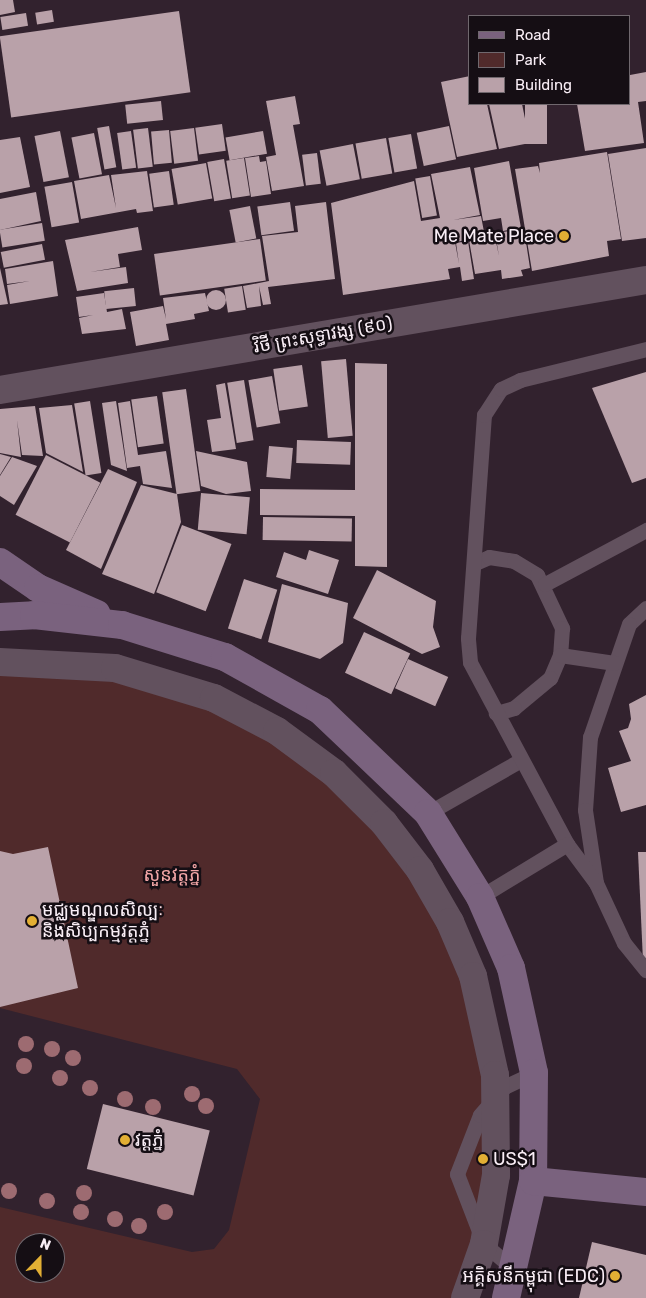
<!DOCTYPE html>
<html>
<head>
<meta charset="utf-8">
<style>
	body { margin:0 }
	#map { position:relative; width:646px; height:1298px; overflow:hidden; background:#32222e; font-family:Rubik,"Noto Sans Khmer",sans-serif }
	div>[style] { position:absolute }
	.green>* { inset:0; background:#502a2b }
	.building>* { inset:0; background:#b9a1a9; transform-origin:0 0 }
	.round { border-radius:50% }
	.lane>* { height:15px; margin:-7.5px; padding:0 7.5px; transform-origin:7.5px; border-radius:7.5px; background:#62515e }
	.street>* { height:28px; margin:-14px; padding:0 14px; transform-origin:14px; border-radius:14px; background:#62515e }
	.secondary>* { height:28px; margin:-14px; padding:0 14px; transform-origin:14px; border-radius:14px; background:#7a627e }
	.trees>* { width:16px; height:16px; margin:-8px; border-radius:50%; background:#9d6b71 }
	.dots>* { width:14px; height:14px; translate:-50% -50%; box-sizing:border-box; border:2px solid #150e14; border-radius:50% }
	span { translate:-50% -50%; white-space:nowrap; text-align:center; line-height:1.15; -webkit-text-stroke:5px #150e14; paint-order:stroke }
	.poi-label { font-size:18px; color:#f9eef6 }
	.right { translate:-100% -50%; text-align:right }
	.left { translate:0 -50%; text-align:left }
	.street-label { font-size:18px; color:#f9eef6 }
	.park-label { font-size:18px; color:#f4a7a8 }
	.legend { position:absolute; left:468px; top:15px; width:162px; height:90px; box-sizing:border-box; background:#150e14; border:1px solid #70686e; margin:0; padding:6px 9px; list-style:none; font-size:15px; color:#f9eef6 }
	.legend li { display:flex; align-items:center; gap:10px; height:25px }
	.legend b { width:25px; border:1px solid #70686e }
	.north { position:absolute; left:15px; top:1233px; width:50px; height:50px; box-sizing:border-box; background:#150e14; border:1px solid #70686e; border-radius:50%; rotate:22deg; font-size:14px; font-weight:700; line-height:20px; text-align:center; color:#f9eef6 }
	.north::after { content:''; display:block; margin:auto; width:18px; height:22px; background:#e2af34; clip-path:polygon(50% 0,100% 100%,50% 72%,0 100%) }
</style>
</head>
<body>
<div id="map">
	<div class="green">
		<i style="clip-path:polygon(evenodd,0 668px,114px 674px,212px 703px,331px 777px,445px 924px,490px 1075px,491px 1175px,460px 1298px,0 1298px,0 1207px,192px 1252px,214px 1249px,229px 1230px,260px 1099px,237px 1069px,0 1008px,0 668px,25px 1243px,55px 1243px,55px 1273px,25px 1273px,25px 1243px)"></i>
	</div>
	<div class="building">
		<i style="clip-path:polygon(0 0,13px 0,15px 12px,0 15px)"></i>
		<i style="left:52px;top:10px;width:12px;height:17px;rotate:81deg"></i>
		<i style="left:179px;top:11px;width:82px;height:181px;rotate:82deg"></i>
		<i style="left:26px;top:13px;width:13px;height:26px;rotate:81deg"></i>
		<i style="clip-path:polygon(646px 72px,646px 101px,638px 102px,644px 143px,585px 151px,577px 104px,630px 104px,630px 75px)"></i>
		<i style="clip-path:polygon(470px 76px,470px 104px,487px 104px,497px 149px,457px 157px,441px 82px)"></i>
		<i style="clip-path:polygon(295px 96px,300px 124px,293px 125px,304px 186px,272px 191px,266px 157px,276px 155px,266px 101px)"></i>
		<i style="left:161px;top:101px;width:19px;height:36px;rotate:84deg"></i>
		<i style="clip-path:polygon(489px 104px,522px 104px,530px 143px,499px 149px)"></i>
		<i style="left:525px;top:104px;width:22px;height:40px"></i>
		<i style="left:222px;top:124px;width:27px;height:27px;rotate:82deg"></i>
		<i style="left:109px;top:126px;width:42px;height:12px;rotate:80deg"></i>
		<i style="left:449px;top:126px;width:34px;height:33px;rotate:78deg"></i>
		<i style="left:148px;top:128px;width:39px;height:15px;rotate:83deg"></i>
		<i style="left:194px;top:128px;width:33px;height:24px;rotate:83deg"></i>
		<i style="left:169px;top:130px;width:33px;height:18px;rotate:85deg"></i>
		<i style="left:60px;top:131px;width:47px;height:26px;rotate:79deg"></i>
		<i style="left:131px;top:131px;width:37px;height:14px;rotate:82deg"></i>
		<i style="left:263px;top:131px;width:23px;height:38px;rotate:80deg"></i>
		<i style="left:94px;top:133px;width:42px;height:23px;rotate:79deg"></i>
		<i style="left:411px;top:134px;width:35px;height:23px;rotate:80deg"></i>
		<i style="clip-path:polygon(20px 137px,30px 187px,0 193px,0 140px)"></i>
		<i style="left:386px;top:138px;width:36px;height:31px;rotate:80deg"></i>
		<i style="left:353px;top:144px;width:36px;height:34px;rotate:79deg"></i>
		<i style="clip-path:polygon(646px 148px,646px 238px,622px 241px,608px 154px)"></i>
		<i style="clip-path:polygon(607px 152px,621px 239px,607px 241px,609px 256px,532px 271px,515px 169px,538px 166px,540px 173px,539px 163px)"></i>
		<i style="left:317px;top:153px;width:31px;height:15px;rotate:83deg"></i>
		<i style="clip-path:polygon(259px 156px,260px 162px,266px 161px,271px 194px,251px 197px,245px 158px)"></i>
		<i style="left:244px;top:158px;width:38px;height:18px;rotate:81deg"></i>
		<i style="left:224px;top:159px;width:40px;height:17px;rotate:80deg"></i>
		<i style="clip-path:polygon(509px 161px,521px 228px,503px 231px,501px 218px,483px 221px,474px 168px)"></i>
		<i style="left:206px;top:163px;width:36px;height:35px;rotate:80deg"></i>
		<i style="clip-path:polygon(470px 167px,480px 215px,453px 220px,481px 216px,485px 237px,469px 240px,465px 225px,467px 240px,455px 242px,459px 264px,456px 243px,468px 241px,474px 279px,462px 281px,460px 267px,448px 269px,450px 279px,343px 295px,331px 203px,414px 181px,421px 221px,440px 218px,431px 174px)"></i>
		<i style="clip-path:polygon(147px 171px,153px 211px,137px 213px,136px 209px,81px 219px,74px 181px,109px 175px,116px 208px,111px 175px)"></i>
		<i style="left:169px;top:171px;width:34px;height:20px;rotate:82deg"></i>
		<i style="left:430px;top:176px;width:40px;height:15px;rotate:80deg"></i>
		<i style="left:72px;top:182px;width:41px;height:28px;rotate:80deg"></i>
		<i style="clip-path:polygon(36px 192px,41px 221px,0 230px,0 199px)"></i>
		<i style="left:290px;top:202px;width:29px;height:33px;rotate:82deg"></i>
		<i style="clip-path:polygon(326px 202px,335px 279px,268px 287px,271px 304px,263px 305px,259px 286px,261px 306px,247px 308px,243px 286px,269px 281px,262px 236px,298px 232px,295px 206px)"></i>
		<i style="left:250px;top:206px;width:33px;height:21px;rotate:79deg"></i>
		<i style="left:42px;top:223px;width:18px;height:43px;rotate:81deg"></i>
		<i style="clip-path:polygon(138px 227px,142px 250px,118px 254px,120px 267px,90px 272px,126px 267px,128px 283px,77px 291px,65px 240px)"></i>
		<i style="clip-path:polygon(524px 229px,530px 268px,521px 270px,523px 276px,502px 279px,501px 270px,475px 274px,469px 240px,495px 237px,499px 256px,495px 233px)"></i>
		<i style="left:260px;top:239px;width:42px;height:107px;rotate:82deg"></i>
		<i style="left:42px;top:244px;width:16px;height:42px;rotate:79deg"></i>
		<i style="clip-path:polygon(53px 261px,58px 296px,10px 304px,7px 285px,30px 281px,7px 284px,5px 269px)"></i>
		<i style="clip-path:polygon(0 268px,8px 304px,0 305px)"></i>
		<i style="left:242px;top:286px;width:24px;height:18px;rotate:81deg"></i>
		<i style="left:134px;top:288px;width:18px;height:30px;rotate:84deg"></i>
		<i class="round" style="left:206px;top:290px;width:20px;height:20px"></i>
		<i style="clip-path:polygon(104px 293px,107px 312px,122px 309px,126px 329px,82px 334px,79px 318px,93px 315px,79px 317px,76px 297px)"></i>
		<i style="clip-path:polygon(205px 293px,209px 311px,194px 314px,195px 319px,166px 324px,169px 340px,136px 346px,130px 312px,163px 306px,166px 319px,163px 298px)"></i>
		<i style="left:346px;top:359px;width:77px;height:25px;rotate:85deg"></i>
		<i style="clip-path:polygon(355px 363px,387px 364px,387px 567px,355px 566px,355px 516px,260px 515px,260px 489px,355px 490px)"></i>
		<i style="left:302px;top:365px;width:42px;height:29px;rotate:82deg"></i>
		<i style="clip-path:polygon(646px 372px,646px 478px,632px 483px,592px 388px)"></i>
		<i style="left:272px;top:376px;width:48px;height:24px;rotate:80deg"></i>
		<i style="left:244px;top:380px;width:61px;height:17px;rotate:81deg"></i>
		<i style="clip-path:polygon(225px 383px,236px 449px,212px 452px,207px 420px,221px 418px,216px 385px)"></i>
		<i style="left:186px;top:389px;width:103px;height:24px;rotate:82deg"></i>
		<i style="left:157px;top:396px;width:48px;height:26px;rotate:82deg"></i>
		<i style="left:90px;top:401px;width:73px;height:16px;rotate:81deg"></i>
		<i style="clip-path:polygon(116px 401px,127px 471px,111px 465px,102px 403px)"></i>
		<i style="clip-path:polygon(130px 401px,138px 455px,166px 451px,172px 488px,143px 484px,140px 466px,127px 468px,118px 403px)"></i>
		<i style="clip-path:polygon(72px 405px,83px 472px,46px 453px,39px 408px)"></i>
		<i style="clip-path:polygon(35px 406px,43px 456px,22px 455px,17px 420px,21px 457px,0 453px,0 409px)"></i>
		<i style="left:297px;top:440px;width:54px;height:23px;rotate:2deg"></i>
		<i style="left:269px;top:446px;width:24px;height:31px;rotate:5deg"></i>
		<i style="clip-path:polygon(196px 451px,247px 462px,251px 491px,226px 494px,201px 486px)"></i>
		<i style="clip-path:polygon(0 454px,11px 457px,0 475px)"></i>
		<i style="left:46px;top:455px;width:61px;height:67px;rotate:27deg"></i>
		<i style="clip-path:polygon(12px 457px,37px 466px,14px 505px,0 496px,0 476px)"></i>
		<i style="clip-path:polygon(108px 469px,137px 482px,101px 569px,66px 550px)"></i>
		<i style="clip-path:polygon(141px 485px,177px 494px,181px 522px,154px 594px,102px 574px)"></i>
		<i style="left:201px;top:493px;width:49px;height:37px;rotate:5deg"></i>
		<i style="left:263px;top:517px;width:89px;height:23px;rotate:1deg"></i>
		<i style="left:182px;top:525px;width:53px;height:72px;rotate:21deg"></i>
		<i style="clip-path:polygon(309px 550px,339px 560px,328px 594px,276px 577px,284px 552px,306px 560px)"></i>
		<i style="clip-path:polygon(377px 570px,436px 601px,433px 627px,440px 647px,422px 654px,353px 618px)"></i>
		<i style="left:244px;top:579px;width:35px;height:52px;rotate:18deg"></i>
		<i style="clip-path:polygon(282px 584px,348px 603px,343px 643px,320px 659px,268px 642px)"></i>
		<i style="left:364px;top:632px;width:51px;height:45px;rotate:25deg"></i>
		<i style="left:408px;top:659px;width:44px;height:32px;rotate:24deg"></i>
		<i style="clip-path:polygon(646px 695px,646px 805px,621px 812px,608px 768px,631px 761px,619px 731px,628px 728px,631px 719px,629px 704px)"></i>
		<i style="clip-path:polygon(48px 847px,78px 988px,0 1007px,0 851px,13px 854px)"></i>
		<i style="clip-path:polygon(638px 852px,646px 852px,646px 961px,643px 961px)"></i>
		<i style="left:103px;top:1104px;width:110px;height:67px;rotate:14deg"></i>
		<i style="clip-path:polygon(592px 1242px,646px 1255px,646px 1298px,579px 1298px)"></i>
	</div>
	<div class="lane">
		<i style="left:475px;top:563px;width:15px;rotate:-23deg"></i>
		<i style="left:489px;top:557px;width:25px;rotate:9deg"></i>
		<i style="left:514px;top:561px;width:27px;rotate:31deg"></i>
		<i style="left:537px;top:575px;width:59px;rotate:64.7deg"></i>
		<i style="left:562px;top:628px;width:27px;rotate:94deg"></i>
		<i style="left:560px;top:655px;width:25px;rotate:113deg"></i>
		<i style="left:550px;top:678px;width:47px;rotate:140.2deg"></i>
		<i style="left:514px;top:708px;width:19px;rotate:164deg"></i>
		<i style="left:545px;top:584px;width:115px;rotate:-28.1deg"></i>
		<i style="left:646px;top:608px;width:23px;rotate:137deg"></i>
		<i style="left:629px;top:624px;width:120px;rotate:109deg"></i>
		<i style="left:590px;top:737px;width:73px;rotate:93.9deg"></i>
		<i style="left:585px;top:810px;width:74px;rotate:81.4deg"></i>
		<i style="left:596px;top:883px;width:66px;rotate:65deg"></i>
		<i style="left:624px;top:943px;width:35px;rotate:51deg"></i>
		<i style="left:560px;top:655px;width:55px;rotate:8.4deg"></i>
		<i style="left:428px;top:813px;width:107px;rotate:-29.7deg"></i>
		<i style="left:596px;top:883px;width:49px;rotate:-126.6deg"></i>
		<i style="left:567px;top:844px;width:206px;rotate:-118.1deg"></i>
		<i style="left:470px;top:662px;width:24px;rotate:-95deg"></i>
		<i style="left:468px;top:638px;width:224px;rotate:-85.9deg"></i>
		<i style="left:484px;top:415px;width:31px;rotate:-57deg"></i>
		<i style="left:501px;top:389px;width:21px;rotate:-25deg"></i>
		<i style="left:520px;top:380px;width:130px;rotate:-13.8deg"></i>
		<i style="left:480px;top:897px;width:102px;rotate:-31.3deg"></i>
		<i style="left:516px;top:1271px;width:42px;rotate:-139.8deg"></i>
		<i style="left:484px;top:1244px;width:75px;rotate:-111.1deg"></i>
		<i style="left:457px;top:1174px;width:63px;rotate:-68.7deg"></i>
		<i style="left:480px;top:1115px;width:37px;rotate:-49deg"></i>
		<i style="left:504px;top:1087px;width:33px;rotate:-25deg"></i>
	</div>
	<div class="street">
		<i style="left:0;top:390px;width:655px;rotate:-9.66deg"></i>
		<i style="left:0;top:662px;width:115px;rotate:3deg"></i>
		<i style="left:115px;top:668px;width:103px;rotate:16.9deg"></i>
		<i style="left:214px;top:698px;width:71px;rotate:27.6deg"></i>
		<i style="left:277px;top:731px;width:71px;rotate:36.4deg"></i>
		<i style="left:334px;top:773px;width:71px;rotate:45deg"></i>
		<i style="left:384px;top:823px;width:59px;rotate:52.5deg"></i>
		<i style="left:420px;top:870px;width:60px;rotate:60deg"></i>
		<i style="left:450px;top:922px;width:59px;rotate:66.9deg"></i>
		<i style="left:473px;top:976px;width:101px;rotate:77.5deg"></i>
		<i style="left:495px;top:1075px;width:100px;rotate:89.4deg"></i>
		<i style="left:496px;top:1175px;width:70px;rotate:99.9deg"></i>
		<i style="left:484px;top:1244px;width:57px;rotate:109.4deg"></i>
	</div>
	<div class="secondary">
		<i style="left:0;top:562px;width:46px;rotate:34.4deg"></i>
		<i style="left:38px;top:588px;width:64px;rotate:23.8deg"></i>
		<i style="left:0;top:617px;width:34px;rotate:-3deg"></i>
		<i style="left:34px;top:615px;width:89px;rotate:6.5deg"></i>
		<i style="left:122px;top:625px;width:108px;rotate:17.3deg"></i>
		<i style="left:225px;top:657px;width:109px;rotate:29.2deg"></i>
		<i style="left:320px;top:710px;width:149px;rotate:43.6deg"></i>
		<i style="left:428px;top:813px;width:99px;rotate:58.2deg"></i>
		<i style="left:480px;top:897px;width:77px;rotate:66.4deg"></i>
		<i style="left:511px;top:968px;width:107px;rotate:77.6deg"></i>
		<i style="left:534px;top:1073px;width:108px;rotate:90.5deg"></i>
		<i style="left:533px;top:1181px;width:120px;rotate:103deg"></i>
		<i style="left:533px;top:1181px;width:114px;rotate:5.6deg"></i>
	</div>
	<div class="trees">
		<i style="left:26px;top:1044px"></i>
		<i style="left:52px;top:1049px"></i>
		<i style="left:73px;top:1058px"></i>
		<i style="left:24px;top:1066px"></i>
		<i style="left:60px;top:1078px"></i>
		<i style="left:90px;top:1088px"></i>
		<i style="left:192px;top:1094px"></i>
		<i style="left:125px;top:1099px"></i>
		<i style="left:206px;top:1106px"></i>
		<i style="left:153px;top:1107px"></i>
		<i style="left:9px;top:1191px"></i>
		<i style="left:84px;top:1193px"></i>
		<i style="left:47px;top:1201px"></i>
		<i style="left:81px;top:1212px"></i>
		<i style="left:165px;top:1212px"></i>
		<i style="left:115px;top:1219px"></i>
		<i style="left:139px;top:1226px"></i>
	</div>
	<div class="dots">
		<i style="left:564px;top:236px;background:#e2af34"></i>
		<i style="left:32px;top:921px;background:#e2af34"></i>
		<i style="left:125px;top:1140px;background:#e2af34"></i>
		<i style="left:483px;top:1159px;background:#e2af34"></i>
		<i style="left:615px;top:1276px;background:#e2af34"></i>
	</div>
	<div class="poi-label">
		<span class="right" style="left:554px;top:236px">Me Mate Place</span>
		<span class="left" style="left:42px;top:921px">មជ្ឈមណ្ឌលសិល្បៈ<br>និងសិប្បកម្មវត្តភ្នំ</span>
		<span class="left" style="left:135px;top:1140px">វត្ដភ្នំ</span>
		<span class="left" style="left:493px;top:1159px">US$1</span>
		<span class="right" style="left:605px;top:1276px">អគ្គិសនីកម្ពុជា (EDC)</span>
	</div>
	<div class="street-label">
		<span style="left:323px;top:335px;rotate:-10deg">វិថី ព្រះសុទ្ធាវង្ស (៩០)</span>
	</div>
	<div class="park-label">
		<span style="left:172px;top:875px">សួនវត្ដភ្នំ</span>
	</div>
	<ul class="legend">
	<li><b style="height:6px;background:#7a627e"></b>Road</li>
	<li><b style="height:14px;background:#502a2b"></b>Park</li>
	<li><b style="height:14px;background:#b9a1a9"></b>Building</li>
	</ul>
	<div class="north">N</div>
</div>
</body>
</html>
